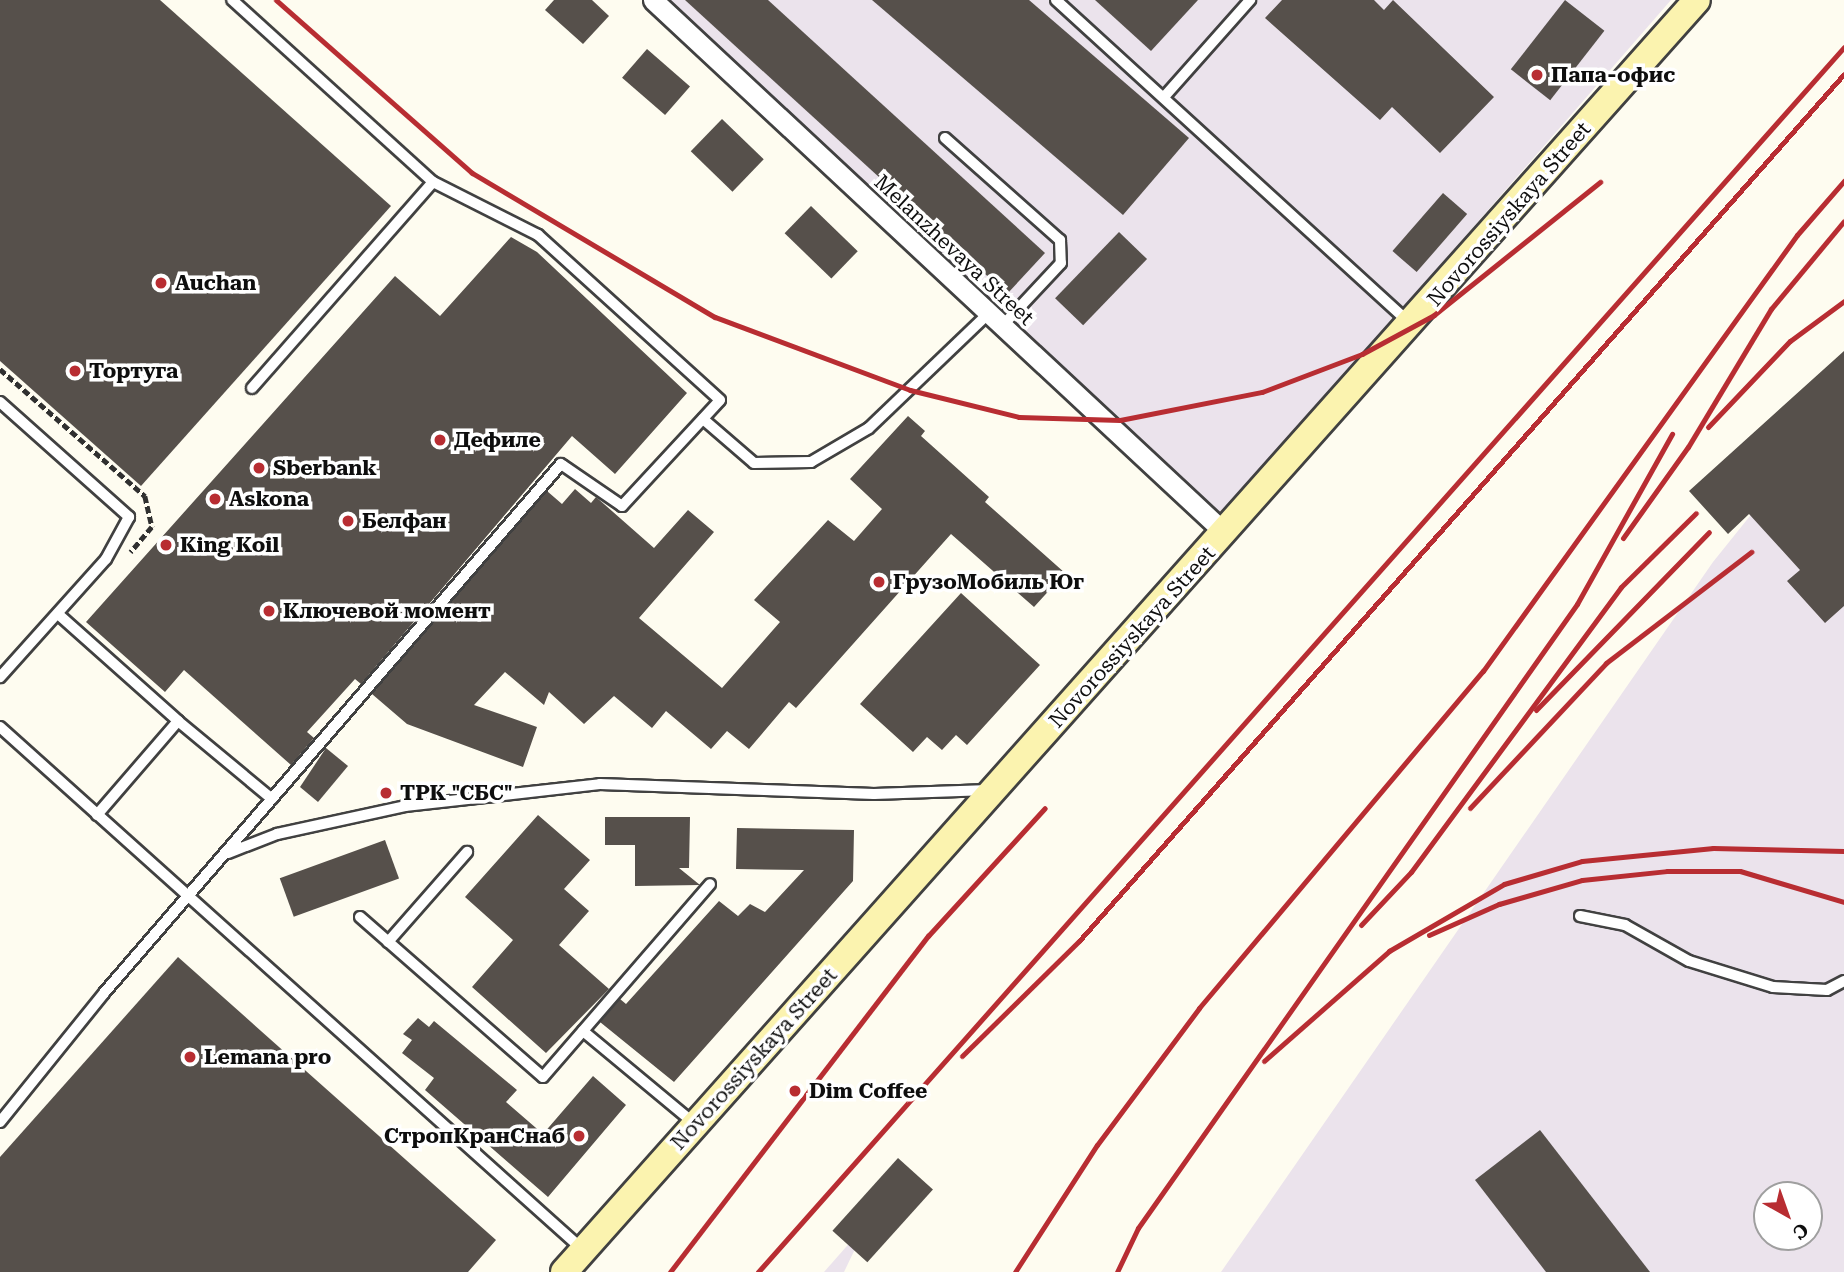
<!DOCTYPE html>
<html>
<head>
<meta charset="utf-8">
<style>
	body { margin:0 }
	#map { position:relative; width:1844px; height:1272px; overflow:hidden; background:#fefcf0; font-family:"Roboto Serif",serif }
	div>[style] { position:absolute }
	.industrial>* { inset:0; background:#ebe3ec }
	.building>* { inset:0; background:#56504b; transform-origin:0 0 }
	.path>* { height:4.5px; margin-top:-2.25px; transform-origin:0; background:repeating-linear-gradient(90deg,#303030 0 7px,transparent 0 10.5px) }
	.roads { filter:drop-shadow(2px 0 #414141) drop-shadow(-2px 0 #414141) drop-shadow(0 2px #414141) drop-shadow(0 -2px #414141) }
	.lane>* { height:10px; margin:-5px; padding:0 5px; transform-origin:5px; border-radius:5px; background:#fff }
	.street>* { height:19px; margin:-9.5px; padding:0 9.5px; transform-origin:9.5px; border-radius:9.5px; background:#fff }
	.secondary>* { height:26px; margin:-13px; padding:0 13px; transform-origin:13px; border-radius:13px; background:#fbf3af }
	.rail>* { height:5px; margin:-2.5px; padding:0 2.5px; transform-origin:2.5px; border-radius:2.5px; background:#b82d32 }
	.dots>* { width:19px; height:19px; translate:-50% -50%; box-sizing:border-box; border:4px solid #fff; border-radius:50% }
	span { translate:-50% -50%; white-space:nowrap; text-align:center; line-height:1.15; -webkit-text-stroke:7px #fff; paint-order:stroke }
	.poi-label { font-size:21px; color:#0e0e0e; font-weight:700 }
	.left { translate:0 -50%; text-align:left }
	.right { translate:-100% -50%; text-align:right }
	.street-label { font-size:21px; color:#0e0e0e }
	.north { position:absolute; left:1753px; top:1181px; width:70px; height:70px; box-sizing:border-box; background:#fff; border:2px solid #9f9f9f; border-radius:50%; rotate:140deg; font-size:19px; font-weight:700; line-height:28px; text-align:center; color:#0e0e0e }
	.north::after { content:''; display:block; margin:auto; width:24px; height:32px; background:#b82d32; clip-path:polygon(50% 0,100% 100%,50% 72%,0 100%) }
</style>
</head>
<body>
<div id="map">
	<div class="industrial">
		<i style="clip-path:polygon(668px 0,1671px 0,1221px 517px)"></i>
		<i style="clip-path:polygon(evenodd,1844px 399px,1844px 1272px,1221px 1272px,1713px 562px,1844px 399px,1767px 1195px,1809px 1195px,1809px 1237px,1767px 1237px,1767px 1195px)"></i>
		<i style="clip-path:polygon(868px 1222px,844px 1272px,824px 1272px)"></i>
	</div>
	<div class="building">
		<i style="clip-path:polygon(0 0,160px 0,391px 206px,141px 486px,0 361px)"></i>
		<i style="clip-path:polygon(554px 0,592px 0,609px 16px,583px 44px,545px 10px)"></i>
		<i style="clip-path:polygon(685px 0,768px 0,1045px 253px,1007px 294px)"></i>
		<i style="clip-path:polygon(872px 0,1029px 0,1189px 138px,1123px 215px)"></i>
		<i style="clip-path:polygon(1095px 0,1198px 0,1151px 51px)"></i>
		<i style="clip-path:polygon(1282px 0,1374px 0,1384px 10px,1393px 0,1494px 97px,1440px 153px,1392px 107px,1380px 120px,1265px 18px)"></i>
		<i style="left:1565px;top:0;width:50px;height:88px;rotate:38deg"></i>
		<i style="left:647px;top:49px;width:57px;height:38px;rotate:41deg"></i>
		<i style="left:722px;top:119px;width:58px;height:45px;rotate:44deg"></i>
		<i style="left:1443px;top:193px;width:32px;height:77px;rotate:41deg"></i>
		<i style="left:811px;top:206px;width:65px;height:38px;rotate:44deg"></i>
		<i style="left:1119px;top:232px;width:39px;height:92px;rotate:44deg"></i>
		<i style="clip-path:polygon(511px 237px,537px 252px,687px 393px,615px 474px,572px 436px,361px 684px,355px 679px,307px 732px,314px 738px,291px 765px,184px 670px,165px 692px,86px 622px,395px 276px,440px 316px)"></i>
		<i style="clip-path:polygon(1844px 351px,1844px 606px,1825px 623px,1787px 581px,1800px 570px,1749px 514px,1728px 534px,1689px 491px)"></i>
		<i style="clip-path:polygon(908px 416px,925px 431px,921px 436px,989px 497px,985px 502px,1065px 573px,1034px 607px,951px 534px,796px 708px,789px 702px,749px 749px,727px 731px,711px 749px,666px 711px,652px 728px,614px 696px,584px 724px,549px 692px,544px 705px,505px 672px,474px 705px,537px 727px,523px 767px,407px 724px,372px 694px,547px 491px,562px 504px,575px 489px,591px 503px,596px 497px,654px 548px,688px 510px,714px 532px,639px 618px,722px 688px,780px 622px,754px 600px,828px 520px,854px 541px,882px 509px,850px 479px)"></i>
		<i style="clip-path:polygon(961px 593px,1040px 665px,967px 745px,956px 735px,942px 750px,927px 737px,913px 752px,860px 704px)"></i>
		<i style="clip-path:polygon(326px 748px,348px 766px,318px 802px,300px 787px)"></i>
		<i style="clip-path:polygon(538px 815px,590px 860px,564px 889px,589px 911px,559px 945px,609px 989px,546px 1053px,472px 987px,513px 940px,465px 897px)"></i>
		<i style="clip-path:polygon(605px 817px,690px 817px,689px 868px,679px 868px,700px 885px,635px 886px,635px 845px,605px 845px)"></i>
		<i style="clip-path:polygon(737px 828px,854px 830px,853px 881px,674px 1082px,600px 1022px,620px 999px,626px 1004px,719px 901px,738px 916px,750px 904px,765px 912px,804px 870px,736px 869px)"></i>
		<i style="left:385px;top:840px;width:41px;height:112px;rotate:70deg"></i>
		<i style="clip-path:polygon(178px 957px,496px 1240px,468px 1272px,0 1272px,0 1157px)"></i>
		<i style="clip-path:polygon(418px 1018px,429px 1027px,434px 1021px,517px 1090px,506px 1102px,543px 1134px,593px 1076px,626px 1105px,548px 1197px,425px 1090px,434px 1078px,402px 1053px,412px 1040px,403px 1034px)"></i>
		<i style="clip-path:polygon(1540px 1130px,1650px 1272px,1546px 1272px,1475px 1180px)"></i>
		<i style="left:898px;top:1158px;width:47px;height:98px;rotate:42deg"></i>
	</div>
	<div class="path">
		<i style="left:0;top:369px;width:193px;rotate:41.2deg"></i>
		<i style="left:145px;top:496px;width:32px;rotate:77deg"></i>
		<i style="left:152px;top:527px;width:33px;rotate:130deg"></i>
	</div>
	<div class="roads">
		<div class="lane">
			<i style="left:1056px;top:0;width:476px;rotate:42.4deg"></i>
			<i style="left:1164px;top:97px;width:130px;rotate:-48.4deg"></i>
			<i style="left:945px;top:138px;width:154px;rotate:41.6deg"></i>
			<i style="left:1060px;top:240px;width:23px;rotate:88deg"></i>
			<i style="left:1061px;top:263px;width:86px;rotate:133.1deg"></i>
			<i style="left:252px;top:388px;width:274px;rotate:-48.7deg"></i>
			<i style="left:0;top:402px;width:173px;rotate:41.7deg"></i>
			<i style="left:129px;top:517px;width:48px;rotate:118.7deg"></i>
			<i style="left:106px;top:559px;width:159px;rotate:131.9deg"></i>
			<i style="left:703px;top:419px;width:67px;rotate:40.8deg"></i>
			<i style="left:754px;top:463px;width:57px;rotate:-1deg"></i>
			<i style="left:811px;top:462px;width:67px;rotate:-30.4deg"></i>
			<i style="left:869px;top:428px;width:166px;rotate:-43.8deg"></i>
			<i style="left:58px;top:614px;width:161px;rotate:41.7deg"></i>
			<i style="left:178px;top:721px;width:124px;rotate:130.8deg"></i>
			<i style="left:178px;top:721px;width:122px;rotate:39.7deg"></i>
			<i style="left:0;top:727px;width:783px;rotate:41.89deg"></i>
			<i style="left:228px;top:853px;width:53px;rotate:-21.2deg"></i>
			<i style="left:277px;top:834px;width:131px;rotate:-12.3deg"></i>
			<i style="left:405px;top:806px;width:196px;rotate:-6.4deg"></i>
			<i style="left:600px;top:784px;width:274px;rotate:2.1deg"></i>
			<i style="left:874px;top:794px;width:115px;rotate:-2deg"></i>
			<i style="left:1580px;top:916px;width:46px;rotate:11.3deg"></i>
			<i style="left:1625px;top:925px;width:73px;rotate:29.4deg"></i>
			<i style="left:1689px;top:961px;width:88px;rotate:17.2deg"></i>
			<i style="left:1773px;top:987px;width:54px;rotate:3.2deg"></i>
			<i style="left:1827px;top:990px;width:19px;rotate:-28deg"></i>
			<i style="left:360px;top:917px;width:243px;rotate:41.2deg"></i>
			<i style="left:543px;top:1077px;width:255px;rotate:-49.1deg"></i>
			<i style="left:388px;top:942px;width:120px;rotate:-48.7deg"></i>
			<i style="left:583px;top:1031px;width:146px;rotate:39.7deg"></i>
			<i style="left:0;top:1122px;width:166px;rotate:-51.1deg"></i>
			<i style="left:104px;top:993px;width:699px;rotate:-49.18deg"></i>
			<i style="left:561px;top:464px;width:74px;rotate:34.5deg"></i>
			<i style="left:622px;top:506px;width:144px;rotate:-47.2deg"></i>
			<i style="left:720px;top:400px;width:246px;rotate:-137.8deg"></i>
			<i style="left:538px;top:235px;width:118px;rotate:-153.2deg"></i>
			<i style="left:433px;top:182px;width:271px;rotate:-137.8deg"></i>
		</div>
		<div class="street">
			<i style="left:653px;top:0;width:782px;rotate:42.98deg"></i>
		</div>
		<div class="secondary">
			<i style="left:564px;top:1272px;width:1703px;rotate:-48.31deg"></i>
		</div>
	</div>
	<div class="rail">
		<i style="left:276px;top:0;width:261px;rotate:41.4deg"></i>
		<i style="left:472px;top:173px;width:282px;rotate:30.7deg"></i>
		<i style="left:715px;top:317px;width:208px;rotate:20.5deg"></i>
		<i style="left:910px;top:390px;width:112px;rotate:13.9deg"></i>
		<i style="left:1019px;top:417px;width:101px;rotate:1.7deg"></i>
		<i style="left:1120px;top:420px;width:145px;rotate:-11.2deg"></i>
		<i style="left:1262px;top:392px;width:107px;rotate:-20.8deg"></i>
		<i style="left:1362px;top:354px;width:82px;rotate:-28.4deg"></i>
		<i style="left:1434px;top:315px;width:213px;rotate:-38.7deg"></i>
		<i style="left:1708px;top:427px;width:119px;rotate:-46.4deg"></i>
		<i style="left:1790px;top:341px;width:67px;rotate:-36.5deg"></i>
		<i style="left:1623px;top:538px;width:112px;rotate:-54.5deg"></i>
		<i style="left:1688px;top:447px;width:161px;rotate:-59deg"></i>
		<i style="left:1771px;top:309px;width:114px;rotate:-50.3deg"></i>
		<i style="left:1536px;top:710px;width:248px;rotate:-45.8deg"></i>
		<i style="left:1470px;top:808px;width:199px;rotate:-46.8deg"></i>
		<i style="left:1606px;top:663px;width:183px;rotate:-37.4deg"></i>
		<i style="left:1361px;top:925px;width:73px;rotate:-46.7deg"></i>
		<i style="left:1411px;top:872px;width:354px;rotate:-53.6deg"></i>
		<i style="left:1621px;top:587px;width:105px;rotate:-44.6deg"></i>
		<i style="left:1429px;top:935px;width:77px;rotate:-23.9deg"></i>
		<i style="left:1499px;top:904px;width:86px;rotate:-16.1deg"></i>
		<i style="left:1582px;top:880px;width:85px;rotate:-6deg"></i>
		<i style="left:1667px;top:871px;width:73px"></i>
		<i style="left:1740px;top:871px;width:109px;rotate:16.6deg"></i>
		<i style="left:962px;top:1056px;width:164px;rotate:-44.5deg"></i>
		<i style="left:1079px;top:941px;width:1156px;rotate:-48.58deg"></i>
		<i style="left:1264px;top:1061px;width:167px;rotate:-41.3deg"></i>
		<i style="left:1389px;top:951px;width:133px;rotate:-30.2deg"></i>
		<i style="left:1504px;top:884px;width:81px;rotate:-16.4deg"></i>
		<i style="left:1582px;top:861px;width:132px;rotate:-5.7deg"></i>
		<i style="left:1713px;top:848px;width:131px;rotate:1.3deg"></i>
		<i style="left:670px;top:1272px;width:424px;rotate:-52.5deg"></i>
		<i style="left:928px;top:936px;width:173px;rotate:-47.6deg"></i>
		<i style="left:758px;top:1272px;width:1637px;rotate:-48.44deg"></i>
		<i style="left:1015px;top:1272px;width:151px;rotate:-57.2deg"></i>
		<i style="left:1097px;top:1145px;width:171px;rotate:-53.3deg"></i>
		<i style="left:1199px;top:1008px;width:441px;rotate:-49.9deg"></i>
		<i style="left:1483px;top:671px;width:537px;rotate:-54.24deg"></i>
		<i style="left:1797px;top:235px;width:72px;rotate:-49deg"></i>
		<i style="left:1117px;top:1272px;width:49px;rotate:-64.5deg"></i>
		<i style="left:1138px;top:1228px;width:763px;rotate:-54.87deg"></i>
		<i style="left:1577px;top:604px;width:195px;rotate:-60.8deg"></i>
	</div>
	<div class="dots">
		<i style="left:1537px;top:75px;background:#b82d32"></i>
		<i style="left:161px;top:283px;background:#b82d32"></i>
		<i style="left:75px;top:371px;background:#b82d32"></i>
		<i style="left:440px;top:440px;background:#b82d32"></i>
		<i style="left:259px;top:468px;background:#b82d32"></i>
		<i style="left:215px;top:499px;background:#b82d32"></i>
		<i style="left:348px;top:521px;background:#b82d32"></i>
		<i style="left:166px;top:545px;background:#b82d32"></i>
		<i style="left:879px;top:582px;background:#b82d32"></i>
		<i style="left:269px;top:611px;background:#b82d32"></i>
		<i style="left:386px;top:793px;background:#b82d32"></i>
		<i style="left:190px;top:1057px;background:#b82d32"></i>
		<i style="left:795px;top:1091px;background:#b82d32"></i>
		<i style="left:579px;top:1136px;background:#b82d32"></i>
	</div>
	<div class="poi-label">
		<span class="left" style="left:1551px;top:75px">Папа-офис</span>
		<span class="left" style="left:175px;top:283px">Auchan</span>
		<span class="left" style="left:89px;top:371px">Тортуга</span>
		<span class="left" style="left:454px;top:440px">Дефиле</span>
		<span class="left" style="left:273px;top:468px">Sberbank</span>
		<span class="left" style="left:229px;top:499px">Askona</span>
		<span class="left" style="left:362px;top:521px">Белфан</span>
		<span class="left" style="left:180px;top:545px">King Koil</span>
		<span class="left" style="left:893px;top:582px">ГрузоМобиль Юг</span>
		<span class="left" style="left:283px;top:611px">Ключевой момент</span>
		<span class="left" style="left:400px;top:793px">ТРК "СБС"</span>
		<span class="left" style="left:204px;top:1057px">Lemana pro</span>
		<span class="left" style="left:809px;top:1091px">Dim Coffee</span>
		<span class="right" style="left:565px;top:1136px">СтропКранСнаб</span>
	</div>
	<div class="street-label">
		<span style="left:1509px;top:214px;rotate:-49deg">Novorossiyskaya Street</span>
		<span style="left:954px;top:250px;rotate:43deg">Melanzhevaya Street</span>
		<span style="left:1132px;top:637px;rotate:-48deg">Novorossiyskaya Street</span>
		<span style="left:754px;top:1059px;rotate:-48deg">Novorossiyskaya Street</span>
	</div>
	<div class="north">С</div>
</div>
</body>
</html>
